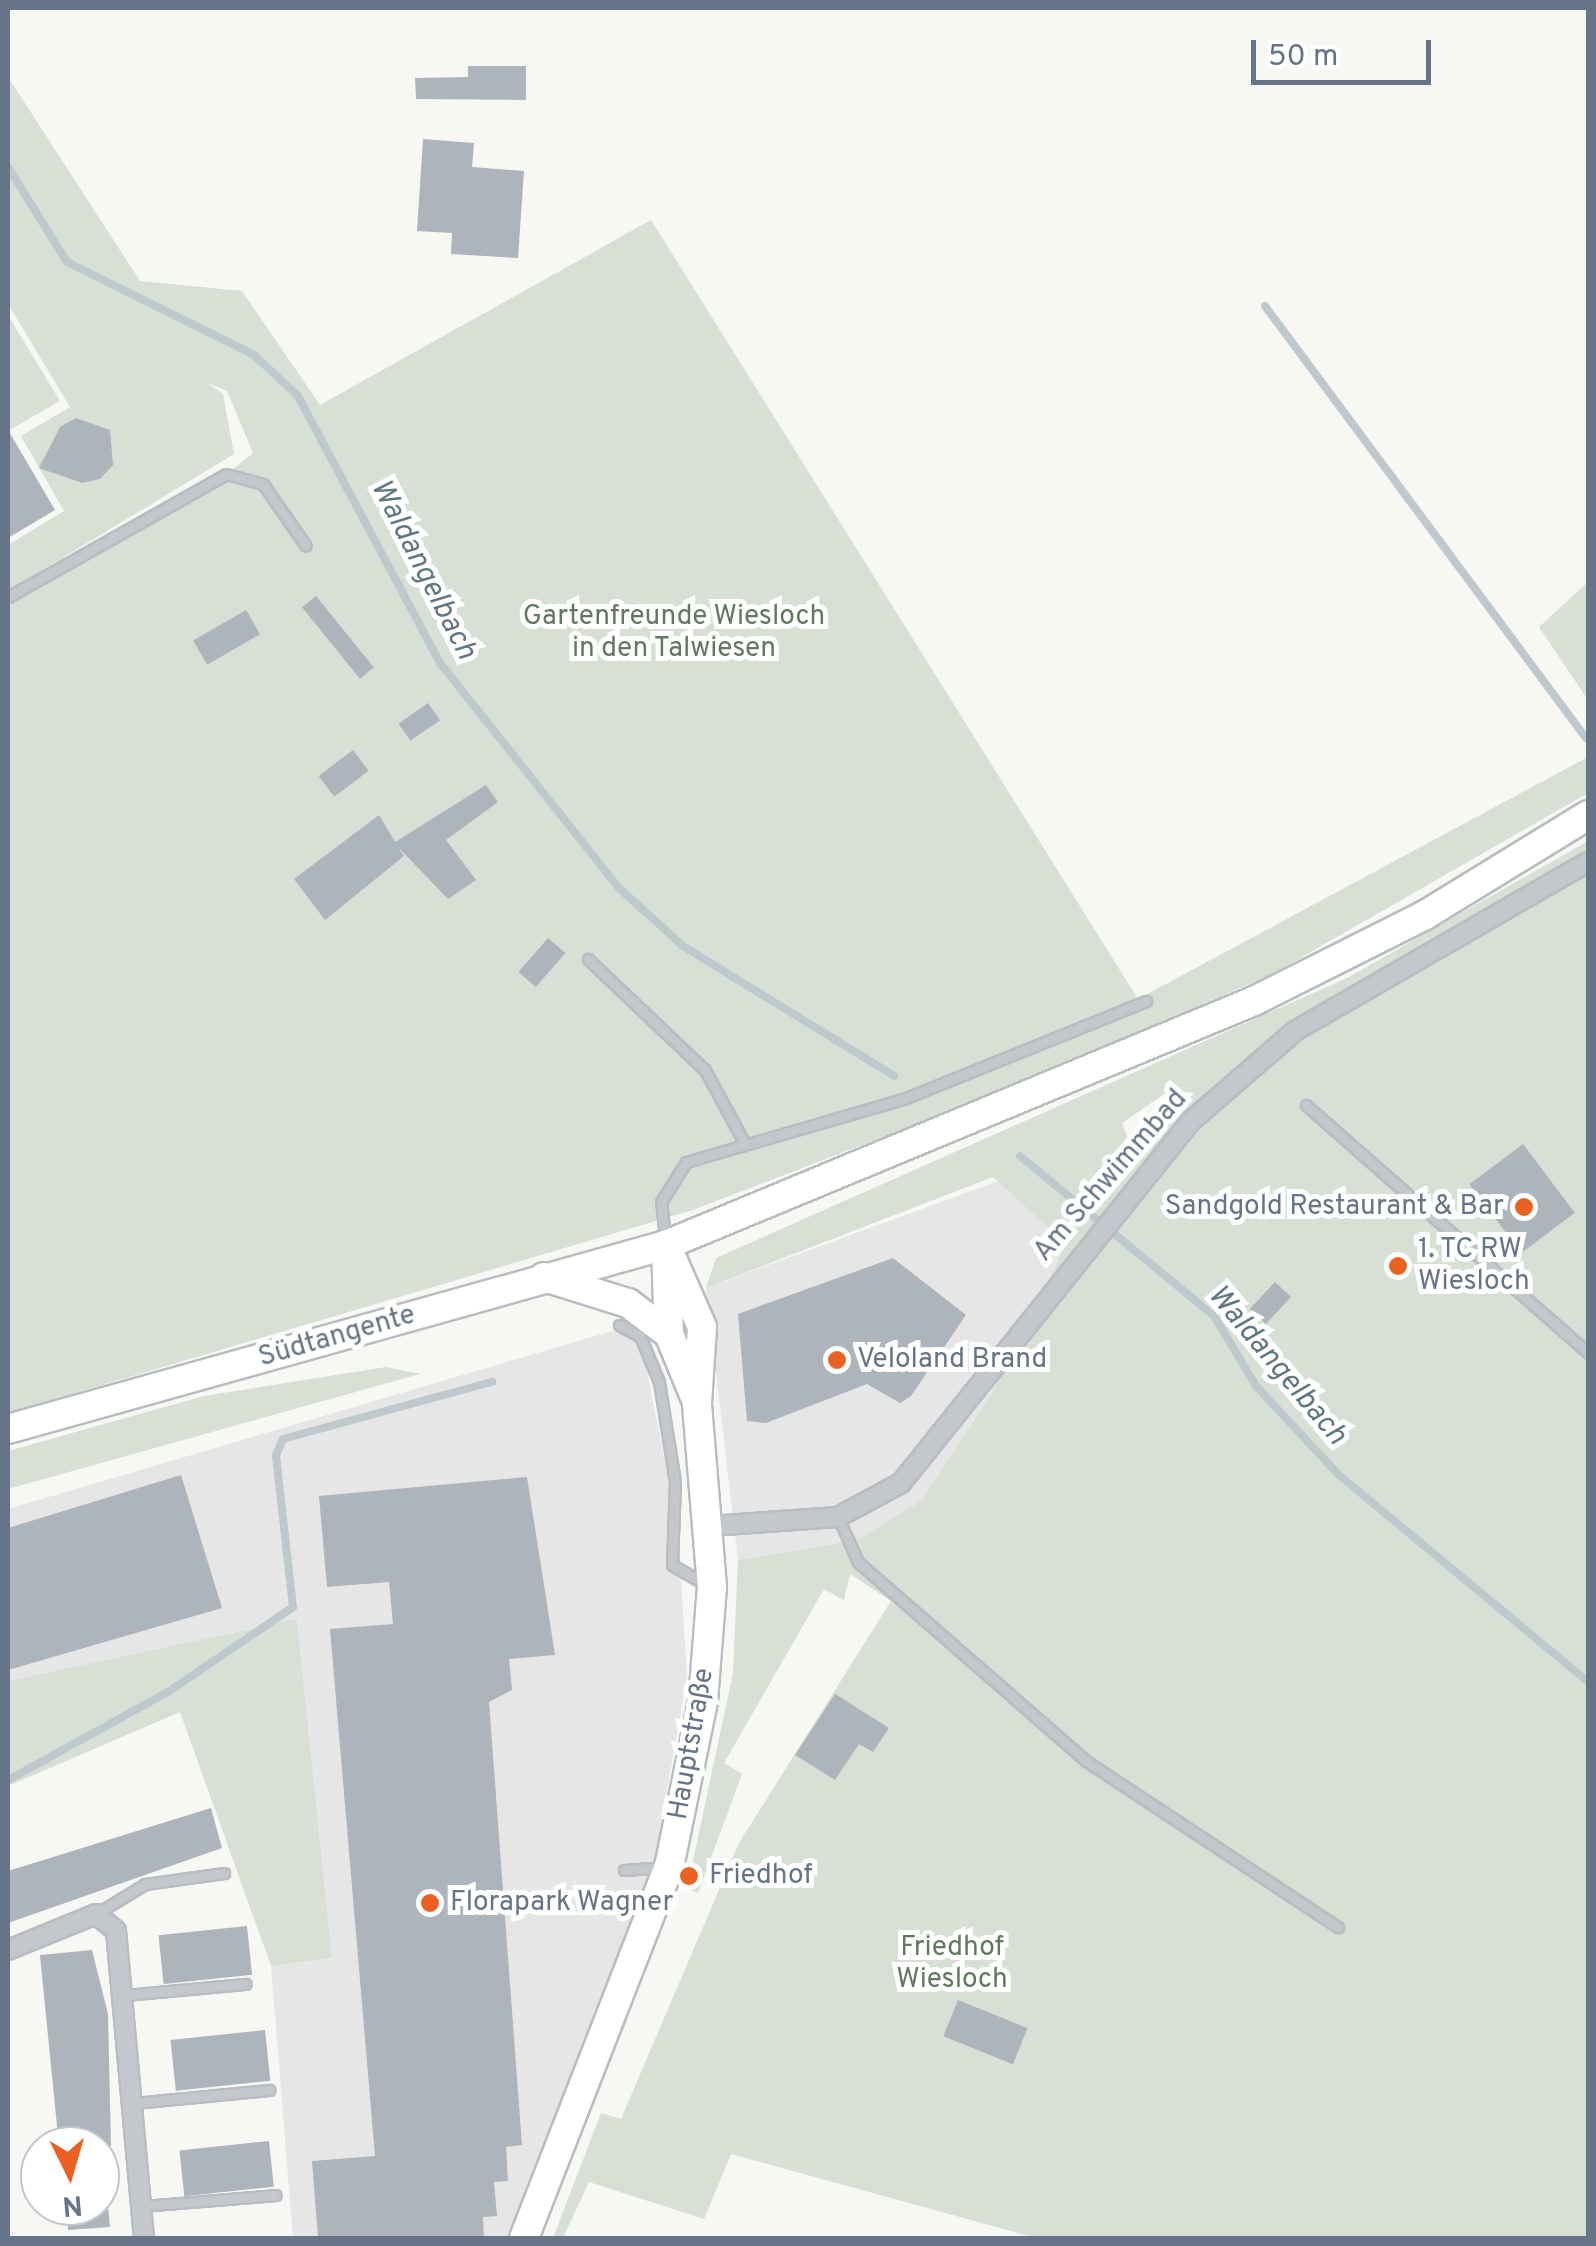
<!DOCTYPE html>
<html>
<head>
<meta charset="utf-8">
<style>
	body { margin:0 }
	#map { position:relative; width:1596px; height:2246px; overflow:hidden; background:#f7f7f4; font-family:Overpass,sans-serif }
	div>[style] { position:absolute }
	.built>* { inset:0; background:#e5e6e5 }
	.green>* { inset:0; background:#d8dfd5 }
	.stream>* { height:8px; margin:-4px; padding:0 4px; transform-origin:4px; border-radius:4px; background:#bec9ce }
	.building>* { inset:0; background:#aeb4bb; transform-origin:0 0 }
	.roads { filter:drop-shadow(2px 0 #b9bdc2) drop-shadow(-2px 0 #b9bdc2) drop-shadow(0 2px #b9bdc2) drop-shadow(0 -2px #b9bdc2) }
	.lane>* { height:9px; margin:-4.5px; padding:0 4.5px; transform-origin:4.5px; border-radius:4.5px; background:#c4c7cb }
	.street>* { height:18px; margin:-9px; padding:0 9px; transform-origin:9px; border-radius:9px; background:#c4c7cb }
	.secondary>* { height:28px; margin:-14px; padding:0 14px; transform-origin:14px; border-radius:14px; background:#fff }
	.dots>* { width:28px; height:28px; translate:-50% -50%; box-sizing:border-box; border:5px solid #fff; border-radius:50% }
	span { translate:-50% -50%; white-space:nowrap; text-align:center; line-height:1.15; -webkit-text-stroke:10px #fff; paint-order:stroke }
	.park-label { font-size:28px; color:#637860 }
	.street-label { font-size:28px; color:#657486 }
	.poi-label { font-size:28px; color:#657486 }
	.right { translate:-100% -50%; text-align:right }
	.left { translate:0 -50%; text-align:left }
	.water-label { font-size:30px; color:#607783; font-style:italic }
	.frame { position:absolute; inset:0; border:10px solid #657486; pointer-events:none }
	.north { position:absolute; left:20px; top:2126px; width:100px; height:100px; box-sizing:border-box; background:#fff; border:2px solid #c1c7cf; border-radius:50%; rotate:175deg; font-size:28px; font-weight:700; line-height:40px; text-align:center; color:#657486 }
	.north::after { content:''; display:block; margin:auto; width:35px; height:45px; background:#ea6121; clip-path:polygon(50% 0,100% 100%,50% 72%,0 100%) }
	.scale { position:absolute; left:1251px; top:40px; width:180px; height:45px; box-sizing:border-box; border:5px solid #657486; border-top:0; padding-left:12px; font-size:30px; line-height:35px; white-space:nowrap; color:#657486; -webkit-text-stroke:8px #fff; paint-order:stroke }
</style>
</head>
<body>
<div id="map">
	<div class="built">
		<i style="clip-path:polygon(998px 1181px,1066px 1243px,993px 1391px,922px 1500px,857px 1540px,738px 1560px,706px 1288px)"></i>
		<i style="clip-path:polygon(612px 1331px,640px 1336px,678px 1529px,687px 1676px,651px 1882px,510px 2238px,293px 2238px,271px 1966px,332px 1958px,297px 1619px,8px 1681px,8px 1509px)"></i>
	</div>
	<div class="green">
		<i style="clip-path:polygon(8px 77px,140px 281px,242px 291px,320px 405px,651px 220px,1138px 999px,1588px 757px,1588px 793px,1274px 973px,1009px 1089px,693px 1210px,8px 1413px,8px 602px,200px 496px,253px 453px,227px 391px,206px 382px,223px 394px,234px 454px,8px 591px,8px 545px,64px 511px,21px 436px,70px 407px,8px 304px)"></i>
		<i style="clip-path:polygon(8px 315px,60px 401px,8px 431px)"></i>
		<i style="clip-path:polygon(1588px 582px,1588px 700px,1539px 627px)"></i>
		<i style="clip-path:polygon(evenodd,1588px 841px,1588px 2238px,1036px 2238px,731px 2154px,704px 2219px,589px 2182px,563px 2238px,553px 2238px,601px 2113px,621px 2119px,739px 1843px,891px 1601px,850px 1574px,844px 1600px,824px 1589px,724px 1763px,742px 1774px,698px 1893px,687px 1889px,733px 1673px,738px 1560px,857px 1540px,922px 1500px,993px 1391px,1066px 1244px,993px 1177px,706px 1288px,716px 1258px,1347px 978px,1588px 841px,1170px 1090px,1194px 1093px,1137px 1161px,1122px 1123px,1170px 1090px)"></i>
		<i style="clip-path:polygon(386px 1367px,420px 1374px,8px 1489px,8px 1451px,204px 1396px)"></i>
		<i style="clip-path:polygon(297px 1619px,332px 1958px,271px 1966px,180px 1712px,8px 1786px,8px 1681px)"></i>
	</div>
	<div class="stream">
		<i style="left:8px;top:167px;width:112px;rotate:58.2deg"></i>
		<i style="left:67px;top:262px;width:209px;rotate:26.4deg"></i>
		<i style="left:254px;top:355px;width:60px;rotate:43deg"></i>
		<i style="left:298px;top:396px;width:302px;rotate:62deg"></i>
		<i style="left:440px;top:663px;width:288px;rotate:51.5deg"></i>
		<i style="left:619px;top:888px;width:86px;rotate:42.2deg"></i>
		<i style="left:683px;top:946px;width:248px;rotate:31.6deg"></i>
		<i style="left:1265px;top:306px;width:538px;rotate:53.39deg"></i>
		<i style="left:1020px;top:1156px;width:251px;rotate:39.5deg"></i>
		<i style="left:1214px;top:1316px;width:82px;rotate:59deg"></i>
		<i style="left:1256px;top:1386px;width:122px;rotate:47deg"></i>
		<i style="left:1339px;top:1475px;width:324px;rotate:39.7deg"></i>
		<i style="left:8px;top:1780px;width:183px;rotate:-28.8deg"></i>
		<i style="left:168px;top:1692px;width:151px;rotate:-34.2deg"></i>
		<i style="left:293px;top:1607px;width:153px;rotate:-96.4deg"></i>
		<i style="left:276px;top:1455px;width:17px;rotate:-66deg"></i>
		<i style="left:283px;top:1439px;width:217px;rotate:-15.3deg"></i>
	</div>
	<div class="building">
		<i style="clip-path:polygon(468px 66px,526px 66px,526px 100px,416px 99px,415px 78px,468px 77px)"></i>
		<i style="clip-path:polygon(423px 139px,474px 143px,472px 167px,524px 171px,518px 258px,451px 254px,452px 233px,417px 231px)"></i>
		<i style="clip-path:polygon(76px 418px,110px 430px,113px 465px,100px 479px,82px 483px,39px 468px,60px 427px)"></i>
		<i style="clip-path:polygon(8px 430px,55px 510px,8px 538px)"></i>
		<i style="left:316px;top:596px;width:92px;height:18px;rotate:51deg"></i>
		<i style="left:246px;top:610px;width:28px;height:61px;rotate:60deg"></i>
		<i style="left:428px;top:703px;width:21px;height:36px;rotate:55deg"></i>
		<i style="left:353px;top:750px;width:26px;height:43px;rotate:53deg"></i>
		<i style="clip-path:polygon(486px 785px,498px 802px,446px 840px,476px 880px,448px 899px,398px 847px,404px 856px,325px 920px,294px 879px,379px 815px,395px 842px)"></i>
		<i style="left:548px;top:938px;width:23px;height:45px;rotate:41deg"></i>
		<i style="left:1523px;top:1144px;width:86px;height:67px;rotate:53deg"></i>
		<i style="clip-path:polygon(893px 1258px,966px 1315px,911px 1396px,900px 1403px,867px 1384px,766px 1423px,747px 1421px,738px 1314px)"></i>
		<i style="left:1275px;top:1282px;width:22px;height:37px;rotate:43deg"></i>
		<i style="clip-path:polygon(181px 1475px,222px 1608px,8px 1670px,8px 1528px)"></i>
		<i style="clip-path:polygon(527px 1477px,555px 1655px,509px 1659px,512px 1690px,489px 1702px,522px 2145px,506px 2147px,508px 2181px,494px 2182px,497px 2216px,483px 2217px,484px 2238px,318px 2238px,312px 2161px,375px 2156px,330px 1629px,393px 1624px,389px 1582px,327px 1587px,319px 1496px)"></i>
		<i style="clip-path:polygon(835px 1694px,889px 1728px,873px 1752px,859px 1744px,835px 1780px,795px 1755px)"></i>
		<i style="clip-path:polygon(211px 1808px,222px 1848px,8px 1923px,8px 1871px)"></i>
		<i style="left:247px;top:1926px;width:49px;height:89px;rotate:84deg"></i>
		<i style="clip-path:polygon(92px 1950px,108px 2014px,111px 2146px,59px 2146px,40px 1955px)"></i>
		<i style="left:958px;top:2000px;width:75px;height:39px;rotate:22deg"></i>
		<i style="left:265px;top:2030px;width:51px;height:95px;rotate:84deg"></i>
		<i style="left:269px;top:2141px;width:46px;height:90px;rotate:84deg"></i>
		<i style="clip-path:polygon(67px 2206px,108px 2206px,110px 2227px,68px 2230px)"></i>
	</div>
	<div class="roads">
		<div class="lane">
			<i style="left:8px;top:597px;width:250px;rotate:-29.4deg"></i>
			<i style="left:226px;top:474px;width:38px;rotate:15deg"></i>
			<i style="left:263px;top:484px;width:75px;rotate:55.3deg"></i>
			<i style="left:588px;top:959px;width:161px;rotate:43.5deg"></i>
			<i style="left:705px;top:1070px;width:84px;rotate:61.6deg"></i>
			<i style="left:1306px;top:1105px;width:376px;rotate:41.3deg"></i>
			<i style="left:665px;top:1238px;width:36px;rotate:-96deg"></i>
			<i style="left:661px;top:1202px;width:47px;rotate:-58deg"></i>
			<i style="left:686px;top:1162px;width:229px;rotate:-16.2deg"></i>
			<i style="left:906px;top:1098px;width:259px;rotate:-22deg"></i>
			<i style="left:619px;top:1325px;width:24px;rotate:28deg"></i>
			<i style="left:640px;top:1336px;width:50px;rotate:67.6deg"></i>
			<i style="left:659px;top:1382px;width:101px;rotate:80.9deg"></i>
			<i style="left:675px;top:1482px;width:83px;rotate:92.1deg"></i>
			<i style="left:672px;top:1565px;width:38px;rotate:30deg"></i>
			<i style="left:838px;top:1517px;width:49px;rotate:66deg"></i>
			<i style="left:858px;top:1562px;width:303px;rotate:41.1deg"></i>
			<i style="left:1086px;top:1761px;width:302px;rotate:33.4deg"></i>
			<i style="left:624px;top:1870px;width:42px;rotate:-4.1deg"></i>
			<i style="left:96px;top:1914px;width:57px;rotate:-31.5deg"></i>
			<i style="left:145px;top:1884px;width:80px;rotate:-7.9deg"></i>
			<i style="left:124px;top:1995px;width:122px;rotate:-5.2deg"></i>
			<i style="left:133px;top:2103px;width:137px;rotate:-5.5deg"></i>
			<i style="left:142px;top:2206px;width:134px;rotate:-4.7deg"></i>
		</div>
		<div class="street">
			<i style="left:710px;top:1526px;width:128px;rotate:-4deg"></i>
			<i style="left:838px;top:1517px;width:72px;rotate:-28.4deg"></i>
			<i style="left:901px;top:1483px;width:462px;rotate:-51.3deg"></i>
			<i style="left:1190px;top:1122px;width:139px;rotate:-40.9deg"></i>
			<i style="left:1295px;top:1031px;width:338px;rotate:-30deg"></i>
			<i style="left:8px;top:1950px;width:95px;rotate:-22.2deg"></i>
			<i style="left:96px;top:1914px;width:26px;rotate:40deg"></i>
			<i style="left:116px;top:1931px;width:308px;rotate:84.8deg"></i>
		</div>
		<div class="secondary">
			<i style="left:666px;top:1245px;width:89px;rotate:88.1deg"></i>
			<i style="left:669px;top:1334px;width:68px;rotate:67.6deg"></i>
			<i style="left:544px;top:1277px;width:88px;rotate:17.2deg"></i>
			<i style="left:628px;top:1303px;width:51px;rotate:37.1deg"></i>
			<i style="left:8px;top:1429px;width:683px;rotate:-15.62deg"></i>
			<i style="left:666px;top:1245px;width:637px;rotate:-22.54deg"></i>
			<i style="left:1254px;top:1001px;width:191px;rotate:-26.7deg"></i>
			<i style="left:1425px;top:915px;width:191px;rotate:-31.5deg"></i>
			<i style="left:524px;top:2238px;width:398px;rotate:-68.7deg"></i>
			<i style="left:669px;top:1867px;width:169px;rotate:-78.4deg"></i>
			<i style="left:703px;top:1701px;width:114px;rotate:-85.5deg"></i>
			<i style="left:712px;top:1587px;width:185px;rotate:-94.7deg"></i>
			<i style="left:697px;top:1403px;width:76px;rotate:-86.2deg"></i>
			<i style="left:702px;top:1327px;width:90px;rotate:-113.7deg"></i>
		</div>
	</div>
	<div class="dots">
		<i style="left:1524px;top:1207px;background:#ea6121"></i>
		<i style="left:1398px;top:1266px;background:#ea6121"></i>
		<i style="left:837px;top:1360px;background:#ea6121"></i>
		<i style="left:689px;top:1876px;background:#ea6121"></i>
		<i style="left:430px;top:1903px;background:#ea6121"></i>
	</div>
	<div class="park-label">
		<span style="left:674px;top:633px">Gartenfreunde Wiesloch<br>in den Talwiesen</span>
		<span style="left:952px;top:1964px">Friedhof<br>Wiesloch</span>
	</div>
	<div class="street-label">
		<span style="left:1111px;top:1176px;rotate:-49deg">Am Schwimmbad</span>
		<span style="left:337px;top:1337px;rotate:-16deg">Südtangente</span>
		<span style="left:692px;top:1744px;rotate:-80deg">Hauptstraße</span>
	</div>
	<div class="poi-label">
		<span class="right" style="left:1504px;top:1207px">Sandgold Restaurant &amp; Bar</span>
		<span class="left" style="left:1418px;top:1266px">1. TC RW<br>Wiesloch</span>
		<span class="left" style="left:857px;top:1360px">Veloland Brand</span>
		<span class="left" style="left:709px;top:1876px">Friedhof</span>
		<span class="left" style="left:450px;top:1903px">Florapark Wagner</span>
	</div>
	<div class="water-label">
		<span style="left:422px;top:570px;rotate:63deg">Waldangelbach</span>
		<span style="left:1276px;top:1366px;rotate:50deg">Waldangelbach</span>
	</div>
	<div class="frame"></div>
	<div class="north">N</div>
	<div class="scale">50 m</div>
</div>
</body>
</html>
